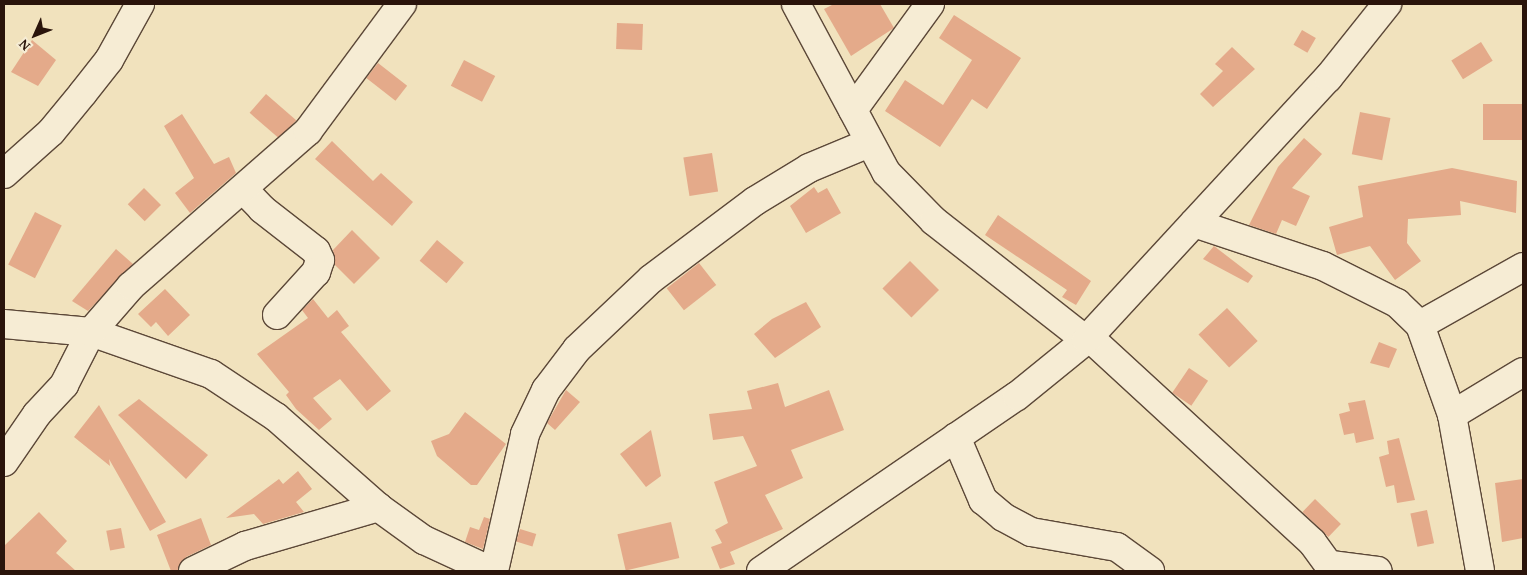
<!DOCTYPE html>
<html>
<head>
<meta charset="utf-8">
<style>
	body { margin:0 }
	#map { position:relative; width:1527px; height:575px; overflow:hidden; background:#f1e2bd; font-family:"Gentium Book Plus",serif }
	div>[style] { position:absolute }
	.building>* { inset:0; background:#e4aa8a; transform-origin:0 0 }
	.roads { filter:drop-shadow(1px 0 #5c4838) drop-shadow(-1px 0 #5c4838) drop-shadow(0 1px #5c4838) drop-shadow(0 -1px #5c4838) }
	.minor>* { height:28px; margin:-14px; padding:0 14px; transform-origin:14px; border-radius:14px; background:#f6ecd4 }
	span { translate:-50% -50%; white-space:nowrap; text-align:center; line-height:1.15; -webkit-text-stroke:5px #f6ecd4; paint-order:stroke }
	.frame { position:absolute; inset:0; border:5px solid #2a140b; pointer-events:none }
	.north { position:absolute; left:10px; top:10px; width:50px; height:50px; -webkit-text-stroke:4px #f6ecd4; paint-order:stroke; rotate:226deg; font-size:14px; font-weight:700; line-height:20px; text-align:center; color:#2a140b }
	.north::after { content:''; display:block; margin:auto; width:18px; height:22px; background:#2a140b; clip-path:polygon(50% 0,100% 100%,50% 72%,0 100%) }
</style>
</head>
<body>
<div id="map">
	<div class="building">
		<i style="clip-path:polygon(834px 4px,880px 4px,894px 28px,851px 56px,824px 9px)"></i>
		<i style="clip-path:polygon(954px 15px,1021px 58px,987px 109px,972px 99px,940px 147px,885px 111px,905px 80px,943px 105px,972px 60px,939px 38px)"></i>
		<i style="left:617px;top:23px;width:26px;height:26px;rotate:2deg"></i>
		<i style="left:1302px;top:30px;width:16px;height:17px;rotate:30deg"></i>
		<i style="clip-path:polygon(32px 40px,56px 60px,38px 86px,11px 72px)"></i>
		<i style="left:1481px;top:42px;width:22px;height:35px;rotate:58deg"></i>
		<i style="clip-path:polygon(1232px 47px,1255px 69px,1213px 107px,1200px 94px,1223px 71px,1215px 64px)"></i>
		<i style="left:464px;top:60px;width:35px;height:29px;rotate:27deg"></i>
		<i style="left:378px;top:63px;width:37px;height:19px;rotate:38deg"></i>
		<i style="left:266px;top:94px;width:40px;height:25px;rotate:41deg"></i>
		<i style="left:1523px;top:104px;width:36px;height:40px;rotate:90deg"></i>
		<i style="left:1360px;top:112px;width:31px;height:43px;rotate:11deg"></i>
		<i style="clip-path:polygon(182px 114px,214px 164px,229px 157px,236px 173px,190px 213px,175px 193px,194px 178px,164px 126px)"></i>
		<i style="clip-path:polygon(1304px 138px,1322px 154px,1292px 188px,1310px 196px,1296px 226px,1282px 220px,1276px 234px,1249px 225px,1278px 167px)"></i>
		<i style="clip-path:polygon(332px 141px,373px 181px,381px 173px,413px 202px,392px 226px,315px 159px)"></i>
		<i style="left:712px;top:153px;width:39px;height:29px;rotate:81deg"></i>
		<i style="clip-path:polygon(1452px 168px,1517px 181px,1516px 213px,1460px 201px,1461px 215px,1408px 219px,1407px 243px,1421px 261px,1395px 280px,1370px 246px,1337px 255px,1329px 227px,1363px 217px,1358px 186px)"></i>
		<i style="clip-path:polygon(814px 187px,818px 193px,827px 188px,841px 213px,806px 233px,790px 206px)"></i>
		<i style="left:144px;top:188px;width:24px;height:23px;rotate:45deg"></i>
		<i style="left:35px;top:212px;width:30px;height:59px;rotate:27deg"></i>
		<i style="clip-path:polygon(998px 215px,1091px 281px,1076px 305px,1062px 297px,1067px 290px,985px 235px)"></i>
		<i style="clip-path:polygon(352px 230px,380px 258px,354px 284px,335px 265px,333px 250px)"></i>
		<i style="left:437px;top:240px;width:35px;height:27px;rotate:40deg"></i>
		<i style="clip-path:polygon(1214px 246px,1253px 276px,1248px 283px,1203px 259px)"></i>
		<i style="clip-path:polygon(116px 249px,133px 264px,88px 311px,72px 301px)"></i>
		<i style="left:910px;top:261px;width:41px;height:39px;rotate:45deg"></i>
		<i style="left:699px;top:263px;width:28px;height:41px;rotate:52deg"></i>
		<i style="clip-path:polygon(165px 289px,190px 315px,168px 336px,156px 322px,151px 327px,138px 314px)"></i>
		<i style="clip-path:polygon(313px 299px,328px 318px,337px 310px,349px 326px,341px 332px,391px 391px,367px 411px,340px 379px,313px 398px,332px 419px,319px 430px,296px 409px,286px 395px,289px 392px,257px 354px,308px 318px,302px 310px)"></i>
		<i style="clip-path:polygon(806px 302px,821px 327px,775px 358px,754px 334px,772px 319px)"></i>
		<i style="left:1227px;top:308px;width:45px;height:39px;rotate:47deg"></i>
		<i style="clip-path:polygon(1379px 342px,1397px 349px,1389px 368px,1370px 363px)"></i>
		<i style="left:1189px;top:368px;width:23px;height:30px;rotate:34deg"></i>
		<i style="clip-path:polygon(778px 383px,785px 407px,829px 390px,844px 430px,791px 450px,803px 478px,765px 495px,783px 529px,730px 552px,735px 564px,720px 569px,711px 547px,722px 543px,715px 530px,728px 523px,714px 482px,757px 466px,743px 436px,713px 440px,709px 414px,752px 409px,747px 391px)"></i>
		<i style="clip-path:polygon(566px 390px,580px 402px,555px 430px,547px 423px)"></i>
		<i style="clip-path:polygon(139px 399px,208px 455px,186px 479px,118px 415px)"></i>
		<i style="clip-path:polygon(1365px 400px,1374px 439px,1356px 443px,1354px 433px,1344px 435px,1339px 414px,1350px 411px,1348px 403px)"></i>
		<i style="clip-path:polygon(99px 405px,166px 522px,150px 531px,109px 459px,110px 466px,74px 437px)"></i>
		<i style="clip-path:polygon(465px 412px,506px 444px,477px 485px,471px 485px,437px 456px,431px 441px,449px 434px)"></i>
		<i style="clip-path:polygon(651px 430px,661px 476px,646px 487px,620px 454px)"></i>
		<i style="clip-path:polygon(1399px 438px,1415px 500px,1397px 503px,1394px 485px,1386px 487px,1379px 457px,1389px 454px,1387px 441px)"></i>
		<i style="clip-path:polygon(298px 471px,312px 489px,296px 502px,304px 512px,263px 524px,254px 514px,226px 518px,279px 479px,283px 484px)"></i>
		<i style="clip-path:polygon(1523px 479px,1523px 538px,1502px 542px,1495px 483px)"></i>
		<i style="left:1315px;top:499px;width:36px;height:18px;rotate:44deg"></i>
		<i style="left:1427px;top:510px;width:34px;height:17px;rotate:78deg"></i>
		<i style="clip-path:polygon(39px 512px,67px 541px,56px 553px,76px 571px,4px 571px,4px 546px)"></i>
		<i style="clip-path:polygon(484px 517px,490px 519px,483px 549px,465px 542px,470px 527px,479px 530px)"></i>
		<i style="clip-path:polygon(201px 518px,211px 545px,186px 557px,178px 571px,171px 571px,157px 535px)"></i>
		<i style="left:671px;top:522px;width:37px;height:55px;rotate:77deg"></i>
		<i style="left:121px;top:528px;width:20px;height:15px;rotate:79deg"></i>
		<i style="left:520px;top:529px;width:17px;height:13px;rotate:17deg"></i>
	</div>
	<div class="roads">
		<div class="minor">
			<i style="left:796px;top:4px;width:191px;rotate:61.8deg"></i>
			<i style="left:886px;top:172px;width:69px;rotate:45.6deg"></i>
			<i style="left:934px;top:221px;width:193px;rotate:38.1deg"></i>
			<i style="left:853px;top:110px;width:131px;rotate:-54deg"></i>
			<i style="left:4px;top:174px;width:63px;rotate:-41.8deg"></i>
			<i style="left:51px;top:132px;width:50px;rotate:-50.6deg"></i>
			<i style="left:83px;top:93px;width:42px;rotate:-51.8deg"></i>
			<i style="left:109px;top:60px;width:64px;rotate:-61deg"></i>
			<i style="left:243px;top:189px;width:28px;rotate:46deg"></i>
			<i style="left:262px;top:209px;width:68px;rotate:37.9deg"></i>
			<i style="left:316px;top:251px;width:10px;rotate:66deg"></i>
			<i style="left:320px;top:260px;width:13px;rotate:108deg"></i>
			<i style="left:316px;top:272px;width:58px;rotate:132.2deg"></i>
			<i style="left:1194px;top:223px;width:136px;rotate:18.4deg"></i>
			<i style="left:1323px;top:266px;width:83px;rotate:26.6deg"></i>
			<i style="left:1397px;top:303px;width:32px;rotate:44deg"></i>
			<i style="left:1420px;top:325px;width:96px;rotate:70.4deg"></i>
			<i style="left:1452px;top:415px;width:158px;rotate:79.8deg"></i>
			<i style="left:4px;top:324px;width:87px;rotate:5.3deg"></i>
			<i style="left:91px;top:332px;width:127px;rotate:19.3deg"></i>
			<i style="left:211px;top:374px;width:78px;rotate:33.5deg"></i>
			<i style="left:276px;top:417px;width:136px;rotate:41.4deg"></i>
			<i style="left:378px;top:507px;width:57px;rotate:35.7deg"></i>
			<i style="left:424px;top:540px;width:74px;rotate:24.8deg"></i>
			<i style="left:1420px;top:325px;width:118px;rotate:-29.4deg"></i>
			<i style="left:1089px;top:337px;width:303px;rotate:42.6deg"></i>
			<i style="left:1312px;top:542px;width:36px;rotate:54deg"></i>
			<i style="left:1452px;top:415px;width:83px;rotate:-31.2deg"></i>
			<i style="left:956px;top:437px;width:69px;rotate:66.8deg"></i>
			<i style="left:983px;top:500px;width:26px;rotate:40deg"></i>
			<i style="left:1003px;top:517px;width:32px;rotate:28deg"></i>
			<i style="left:1031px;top:532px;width:87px;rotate:9.9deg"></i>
			<i style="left:1117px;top:547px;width:41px;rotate:36deg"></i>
			<i style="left:4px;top:462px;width:58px;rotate:-55.5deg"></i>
			<i style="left:37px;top:414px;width:40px;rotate:-47deg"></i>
			<i style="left:64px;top:385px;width:59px;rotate:-63deg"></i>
			<i style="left:91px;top:332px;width:61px;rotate:-49deg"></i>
			<i style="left:131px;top:286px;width:235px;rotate:-41.2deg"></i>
			<i style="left:308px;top:131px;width:158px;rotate:-53.5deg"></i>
			<i style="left:1331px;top:565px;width:47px;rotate:7.3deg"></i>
			<i style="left:193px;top:571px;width:58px;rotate:-25.7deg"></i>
			<i style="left:245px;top:546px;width:139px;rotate:-16.3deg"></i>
			<i style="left:494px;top:571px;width:140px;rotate:-77.2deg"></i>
			<i style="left:525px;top:434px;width:49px;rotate:-64.5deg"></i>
			<i style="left:546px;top:390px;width:51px;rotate:-52.9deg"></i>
			<i style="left:577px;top:349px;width:102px;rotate:-43.4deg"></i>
			<i style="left:651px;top:279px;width:130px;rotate:-36.9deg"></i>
			<i style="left:755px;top:201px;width:63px;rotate:-31.4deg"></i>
			<i style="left:809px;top:168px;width:65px;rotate:-22.6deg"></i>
			<i style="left:761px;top:571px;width:310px;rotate:-34.4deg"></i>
			<i style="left:1017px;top:396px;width:89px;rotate:-39.1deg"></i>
			<i style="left:1086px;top:340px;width:357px;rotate:-47.3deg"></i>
			<i style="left:1328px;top:78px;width:95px;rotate:-51.4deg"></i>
		</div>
	</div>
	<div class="frame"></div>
	<div class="north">N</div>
</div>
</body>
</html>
